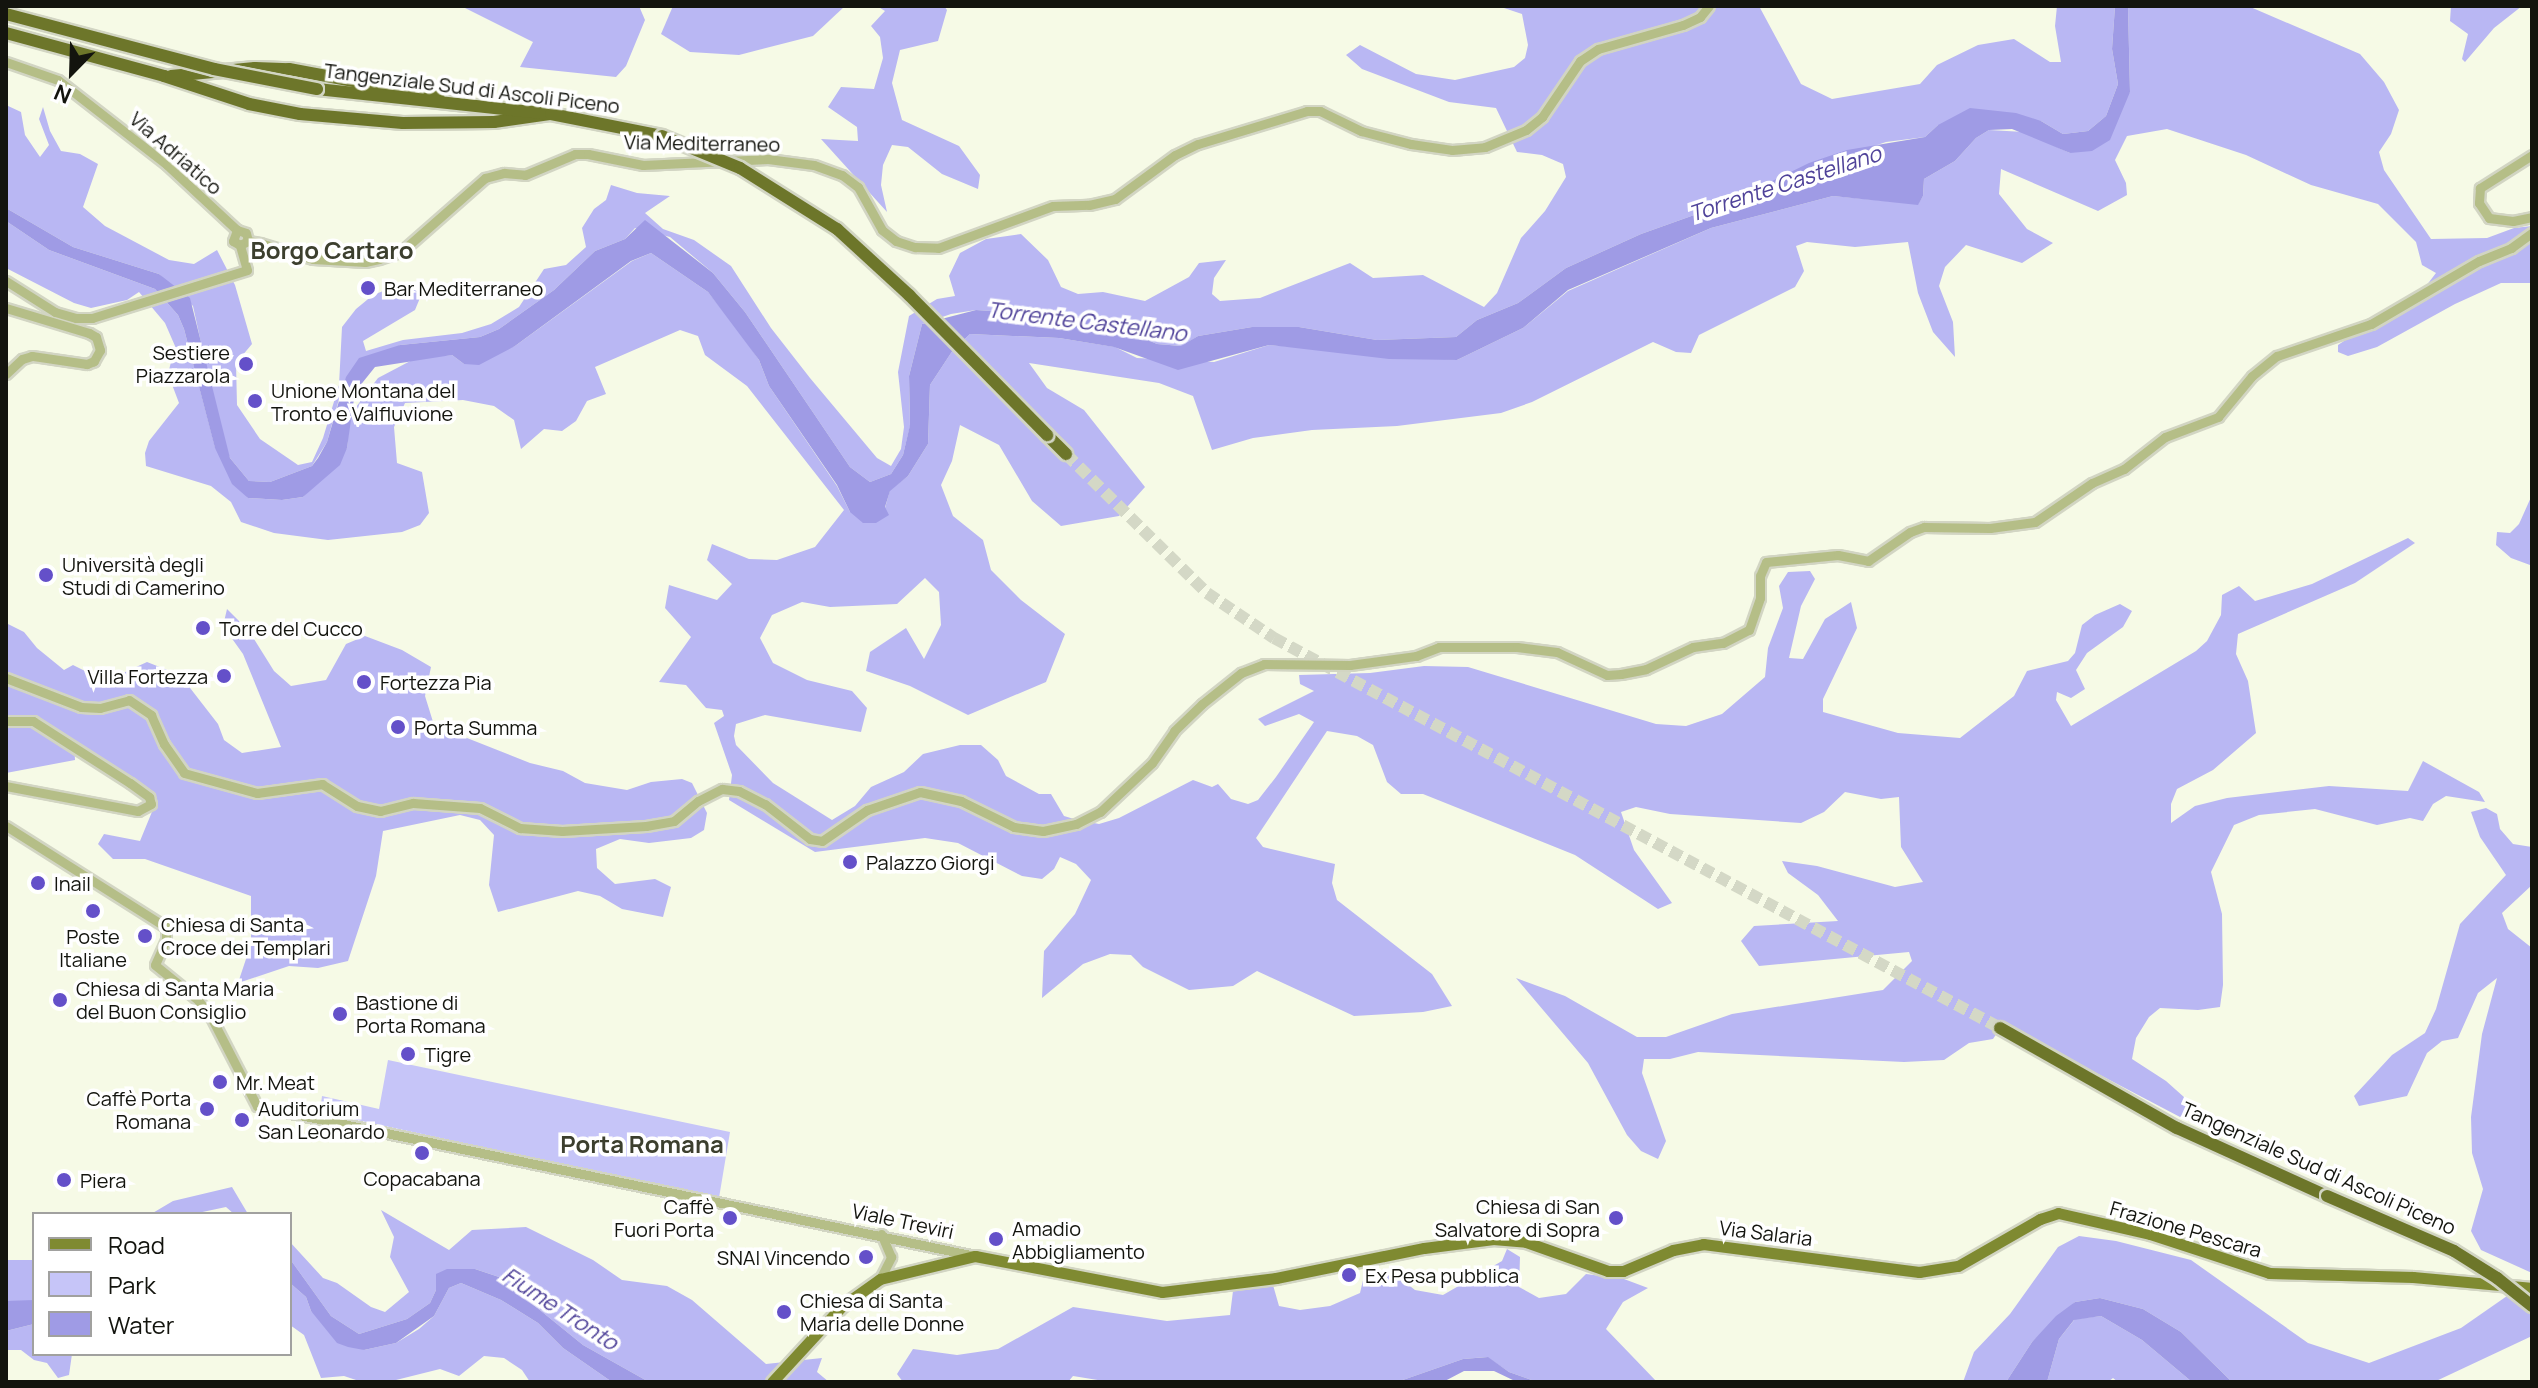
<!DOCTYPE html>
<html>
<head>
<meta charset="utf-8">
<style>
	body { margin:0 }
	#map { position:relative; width:2538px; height:1388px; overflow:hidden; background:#f6fae6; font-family:Manrope,sans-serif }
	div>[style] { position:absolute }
	.green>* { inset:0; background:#c6c5f8 }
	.forest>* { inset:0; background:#b9b7f3; transform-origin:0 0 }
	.water>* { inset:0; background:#9f9be5 }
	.highway-tunnel>* { height:12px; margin-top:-6px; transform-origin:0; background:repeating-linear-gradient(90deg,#d4d8c6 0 12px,transparent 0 18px) }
	.roads { filter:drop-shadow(2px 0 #d2d5c3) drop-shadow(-2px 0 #d2d5c3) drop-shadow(0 2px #d2d5c3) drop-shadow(0 -2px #d2d5c3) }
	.minor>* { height:9px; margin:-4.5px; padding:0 4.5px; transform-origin:4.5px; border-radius:4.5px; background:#b5be87 }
	.major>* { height:11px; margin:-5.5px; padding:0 5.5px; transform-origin:5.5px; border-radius:5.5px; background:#7f8a31 }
	.highway>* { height:12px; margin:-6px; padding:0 6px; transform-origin:6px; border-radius:6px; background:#6d762a }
	.bridges { filter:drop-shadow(2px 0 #d2d5c3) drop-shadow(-2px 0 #d2d5c3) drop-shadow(0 2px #d2d5c3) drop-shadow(0 -2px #d2d5c3) }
	.highway-bridge>* { height:12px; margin:-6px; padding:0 6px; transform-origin:6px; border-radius:6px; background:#6d762a }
	.dots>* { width:22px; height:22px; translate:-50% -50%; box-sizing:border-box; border:4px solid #fff; border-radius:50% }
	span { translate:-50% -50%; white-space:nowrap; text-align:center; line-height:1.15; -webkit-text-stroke:7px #fff; paint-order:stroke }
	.street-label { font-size:20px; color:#13140e }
	.poi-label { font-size:20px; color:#13140e }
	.left { translate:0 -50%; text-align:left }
	.right { translate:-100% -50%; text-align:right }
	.water-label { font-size:22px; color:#4f4299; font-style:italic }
	.quarter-label { font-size:24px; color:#3c3f2e; font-weight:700 }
	.frame { position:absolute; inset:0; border:8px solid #13140e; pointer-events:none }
	.legend { position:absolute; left:32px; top:1212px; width:260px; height:144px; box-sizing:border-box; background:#fff; border:2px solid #a1a19f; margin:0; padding:10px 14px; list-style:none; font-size:24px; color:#13140e }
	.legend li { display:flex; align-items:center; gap:16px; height:40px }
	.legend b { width:40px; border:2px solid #a1a19f }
	.north { position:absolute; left:32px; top:32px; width:80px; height:80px; -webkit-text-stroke:6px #fff; paint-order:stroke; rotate:203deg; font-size:22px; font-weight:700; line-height:32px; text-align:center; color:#13140e }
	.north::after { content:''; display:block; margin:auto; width:28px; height:36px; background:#13140e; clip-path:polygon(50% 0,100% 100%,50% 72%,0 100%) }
</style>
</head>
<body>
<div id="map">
	<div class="green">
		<i style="clip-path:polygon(388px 1060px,730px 1132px,719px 1198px,320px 1112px,322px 1096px,379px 1109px)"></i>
	</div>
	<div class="forest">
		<i style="clip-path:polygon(461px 6px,639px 6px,645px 20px,626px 66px,616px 77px,520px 67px,533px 42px)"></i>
		<i style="clip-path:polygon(673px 6px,845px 6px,813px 36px,739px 55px,690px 52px,661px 34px)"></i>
		<i style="clip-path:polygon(877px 6px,944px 6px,947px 10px,938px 41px,900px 50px,892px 83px,902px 120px,959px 146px,980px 175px,978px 189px,942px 174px,908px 147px,892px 145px,883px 165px,881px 185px,887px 212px,821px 139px,858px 141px,857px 127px,828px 107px,841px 87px,874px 89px,883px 58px,880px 37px,871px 26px,885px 11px)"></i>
		<i style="clip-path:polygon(1498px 6px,1759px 6px,1801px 84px,1832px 99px,1920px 84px,1937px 65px,1978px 45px,2014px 39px,2050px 62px,2061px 62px,2055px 26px,2057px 6px,2115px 6px,2112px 49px,2118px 84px,2106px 116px,2088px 131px,2063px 134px,2041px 121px,1938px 125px,1925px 137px,1886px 142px,1783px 177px,1725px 204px,1641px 234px,1566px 268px,1518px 303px,1477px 320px,1456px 337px,1377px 340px,1299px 327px,1252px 327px,1198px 336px,1182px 346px,1157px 344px,1097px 318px,976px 310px,951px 314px,922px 324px,909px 376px,910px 426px,903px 455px,891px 474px,870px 482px,850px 467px,745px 312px,713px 273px,670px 237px,635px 228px,625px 239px,595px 251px,554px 290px,499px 329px,480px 337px,400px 345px,341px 392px,327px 442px,312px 466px,270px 482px,249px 481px,230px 458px,222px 439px,193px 306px,159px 274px,73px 247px,6px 208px,6px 105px,21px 112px,25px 135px,40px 157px,49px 145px,39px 119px,43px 107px,50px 131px,61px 151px,80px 154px,98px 164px,83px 207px,105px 226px,169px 260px,194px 264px,217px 250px,235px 285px,252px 344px,236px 363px,237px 405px,260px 439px,298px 465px,312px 462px,323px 438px,339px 385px,342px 327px,356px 309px,373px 295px,401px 284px,422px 293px,415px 310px,363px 341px,366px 351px,403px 340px,462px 333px,491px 324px,519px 307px,544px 269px,566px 265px,586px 247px,582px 228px,594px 209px,606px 200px,611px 185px,637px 193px,670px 196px,645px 213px,663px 229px,694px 240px,731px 266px,771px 328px,810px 378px,877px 458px,891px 466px,901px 449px,904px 427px,898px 372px,909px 316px,937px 299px,955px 296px,949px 276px,960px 253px,986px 239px,1021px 234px,1048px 260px,1061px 287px,1078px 294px,1103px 292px,1145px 301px,1189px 277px,1199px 263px,1226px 260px,1214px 278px,1212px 294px,1220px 301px,1260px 298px,1350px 263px,1373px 278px,1423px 275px,1484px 307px,1497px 293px,1521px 238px,1545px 211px,1566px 177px,1563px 164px,1542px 155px,1517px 152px,1496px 108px,1449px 102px,1362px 69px,1346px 55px,1360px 45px,1416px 74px,1455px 80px,1514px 67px,1525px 58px,1528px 45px,1522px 14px)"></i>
		<i style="clip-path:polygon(2128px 6px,2248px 6px,2360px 54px,2384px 82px,2399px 110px,2391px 134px,2379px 152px,2384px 170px,2431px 239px,2487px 238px,2514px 228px,2532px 226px,2532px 283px,2501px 283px,2455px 304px,2377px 347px,2348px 356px,2338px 352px,2338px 345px,2426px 286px,2436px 273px,2422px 265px,2416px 242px,2378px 204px,2311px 185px,2246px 155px,2167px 129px,2127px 136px,2115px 160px,2126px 183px,2127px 195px,2098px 211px,2001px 169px,1999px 194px,2027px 229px,2053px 243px,2022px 263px,1966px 245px,1945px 267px,1939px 286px,1953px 322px,1955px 357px,1933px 332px,1918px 293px,1908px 242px,1855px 247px,1807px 242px,1796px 246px,1804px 271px,1795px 287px,1699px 335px,1691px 353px,1676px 352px,1653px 342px,1532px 402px,1501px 413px,1397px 426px,1312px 430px,1253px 438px,1212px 450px,1193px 396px,1159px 383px,1029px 363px,1047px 388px,1084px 410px,1145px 487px,1119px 516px,1061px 526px,1032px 501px,999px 445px,960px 425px,952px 461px,941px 485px,953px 516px,983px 540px,991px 570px,1021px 600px,1065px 634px,1046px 682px,968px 715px,910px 686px,866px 671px,870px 652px,906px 628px,924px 659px,941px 625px,939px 592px,925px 578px,897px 604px,830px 607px,802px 602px,772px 615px,760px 638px,773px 663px,807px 680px,852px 691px,867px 708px,861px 732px,765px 715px,736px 724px,734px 736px,736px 745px,773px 783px,832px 820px,855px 806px,871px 787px,904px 772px,923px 754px,960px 745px,981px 745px,998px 760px,1006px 776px,1039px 794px,1051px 794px,1064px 816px,1074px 819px,1099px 824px,1119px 818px,1193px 780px,1212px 787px,1218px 784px,1231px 799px,1248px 804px,1258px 800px,1276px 777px,1314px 722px,1299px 714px,1265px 726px,1258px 719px,1314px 691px,1300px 684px,1299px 675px,1370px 673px,1424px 666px,1468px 667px,1656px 724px,1686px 726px,1722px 714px,1765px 677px,1768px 648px,1783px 608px,1779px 586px,1788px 572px,1810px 571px,1815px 579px,1801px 606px,1789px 658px,1803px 659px,1825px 619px,1851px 602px,1857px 628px,1823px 699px,1823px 712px,1898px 733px,1960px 738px,2014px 696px,2027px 671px,2068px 661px,2075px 653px,2082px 625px,2095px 615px,2120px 604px,2132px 611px,2123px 627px,2087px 653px,2076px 670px,2085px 689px,2071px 698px,2057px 692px,2056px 700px,2071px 726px,2196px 651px,2207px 641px,2221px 615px,2222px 595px,2239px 586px,2255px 601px,2312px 584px,2408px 538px,2415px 543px,2355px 583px,2238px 634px,2236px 654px,2248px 681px,2256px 733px,2213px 770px,2177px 789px,2171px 804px,2171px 823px,2195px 806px,2227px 798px,2329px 786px,2408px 791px,2423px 761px,2479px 792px,2485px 802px,2446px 796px,2433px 804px,2423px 821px,2410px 818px,2377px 825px,2315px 809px,2259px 815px,2234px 825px,2211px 872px,2222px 914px,2223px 985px,2220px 1007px,2198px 1010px,2160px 1008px,2149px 1017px,2136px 1038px,2132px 1059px,2166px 1081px,2194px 1106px,2180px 1117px,2003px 1024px,1993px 1039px,1969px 1043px,1944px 1060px,1904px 1062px,1698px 1052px,1670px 1059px,1644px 1059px,1642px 1073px,1666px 1141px,1658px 1159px,1641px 1151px,1627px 1135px,1588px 1063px,1516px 978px,1565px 996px,1637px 1037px,1666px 1037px,1732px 1014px,1883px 990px,1912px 961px,1909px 952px,1759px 966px,1741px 941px,1754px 926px,1838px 921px,1818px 895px,1788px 873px,1782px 861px,1817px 866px,1895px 887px,1923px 882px,1901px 847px,1899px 797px,1881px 799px,1845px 792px,1824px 812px,1801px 823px,1670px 814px,1636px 807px,1621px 812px,1634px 850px,1672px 903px,1658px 909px,1575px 855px,1423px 794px,1401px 794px,1387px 782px,1373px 745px,1357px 736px,1327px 731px,1256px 838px,1263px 847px,1335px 864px,1332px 883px,1337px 900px,1432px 974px,1452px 1006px,1423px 1012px,1354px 1016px,1257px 971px,1233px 986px,1189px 990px,1143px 967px,1131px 955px,1110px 954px,1083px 964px,1042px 998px,1044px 951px,1075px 914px,1091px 880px,1076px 864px,1060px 857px,1054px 869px,1042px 879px,1022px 876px,958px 843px,925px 838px,815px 852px,729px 800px,732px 775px,714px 723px,724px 716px,722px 710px,706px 708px,686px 685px,659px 682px,691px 637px,665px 608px,669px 585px,717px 600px,732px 584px,707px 560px,712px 544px,749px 559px,777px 560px,815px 547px,844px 510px,747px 386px,705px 355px,698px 336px,680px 330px,595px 367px,606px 394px,587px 401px,576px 421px,562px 431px,544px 429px,521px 449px,514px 420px,494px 406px,463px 400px,405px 403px,394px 427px,397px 463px,422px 472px,429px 513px,420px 525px,402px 532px,328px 540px,274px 533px,241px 522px,231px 502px,211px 486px,146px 466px,145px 453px,149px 441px,179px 403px,168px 374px,175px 346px,165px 323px,139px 292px,127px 300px,91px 308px,74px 303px,6px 268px,6px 221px,49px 250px,155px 289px,178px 315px,184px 329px,215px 447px,248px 498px,282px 500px,303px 497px,347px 448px,350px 415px,378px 378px,416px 358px,452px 355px,464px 364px,515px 346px,632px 261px,651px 253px,708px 292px,739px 331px,759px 360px,769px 386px,837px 486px,850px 512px,885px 508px,890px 490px,908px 476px,928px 444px,930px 385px,953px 350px,970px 334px,1059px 338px,1115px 347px,1137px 358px,1214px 362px,1269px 345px,1457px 360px,1523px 328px,1568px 291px,1711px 228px,1833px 196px,1918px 204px,1923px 196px,1924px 179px,1955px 161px,1976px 138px,1989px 130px,2024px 132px,2070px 153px,2130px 92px)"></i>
		<i style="clip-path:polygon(2451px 6px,2522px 6px,2494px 28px,2465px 62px,2462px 59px,2468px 34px,2450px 21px)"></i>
		<i style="clip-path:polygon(2532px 495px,2532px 574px,2530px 565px,2511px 558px,2496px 545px,2497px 532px,2510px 533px,2519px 524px)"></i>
		<i style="clip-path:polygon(227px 609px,249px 631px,274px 671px,291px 686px,326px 680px,346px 644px,365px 636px,402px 650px,431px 667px,425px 696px,434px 725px,530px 763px,563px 771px,585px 783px,627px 790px,651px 782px,682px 779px,692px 783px,707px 813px,704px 830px,691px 838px,649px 843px,620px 839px,596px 849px,597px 868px,615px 884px,655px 879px,671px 887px,663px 917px,622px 909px,600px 896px,578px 891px,498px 912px,489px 885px,494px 835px,480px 820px,460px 815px,383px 831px,376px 876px,348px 961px,318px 968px,289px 966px,238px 983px,251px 944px,251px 896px,145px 859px,113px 859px,98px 844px,104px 834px,140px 841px,156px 802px,129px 778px,74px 741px,75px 760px,6px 773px,6px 623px,24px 632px,37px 648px,64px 670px,73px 665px,91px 674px,121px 674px,147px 662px,180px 675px,218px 724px,224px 740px,242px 753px,281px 747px,243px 654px,223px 626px)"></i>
		<i style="clip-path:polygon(2486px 808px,2497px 814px,2500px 829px,2513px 844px,2532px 847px,2532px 885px,2502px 913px,2508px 929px,2532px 948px,2532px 1273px,2481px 1250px,2471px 1231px,2483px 1189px,2472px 1153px,2471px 1117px,2482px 1034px,2497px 978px,2478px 993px,2458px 1038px,2442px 1041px,2427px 1053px,2407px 1096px,2359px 1106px,2354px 1096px,2392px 1055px,2425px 1033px,2436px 1009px,2460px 924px,2506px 875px,2480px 837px,2471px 812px)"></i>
		<i style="clip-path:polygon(232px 1187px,248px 1214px,234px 1214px,226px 1207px,193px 1214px,151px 1214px,173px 1201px)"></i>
		<i style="clip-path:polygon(381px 1210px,449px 1250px,472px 1230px,526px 1227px,593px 1260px,622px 1280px,667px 1286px,692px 1300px,766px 1364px,822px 1358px,817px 1372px,829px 1382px,649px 1382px,583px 1345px,499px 1277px,475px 1269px,436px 1290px,430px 1303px,407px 1319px,359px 1334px,331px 1316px,290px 1259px,290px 1242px,323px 1278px,337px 1283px,371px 1307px,385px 1312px,409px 1292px,390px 1257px,394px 1237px)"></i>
		<i style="clip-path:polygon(2079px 1236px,2116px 1241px,2191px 1260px,2308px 1343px,2369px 1363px,2461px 1328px,2507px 1296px,2532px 1314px,2532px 1336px,2434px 1382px,2232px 1382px,2181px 1332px,2143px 1309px,2100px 1298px,2075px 1302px,2032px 1342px,2006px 1382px,1963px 1382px,1974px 1352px,2010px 1314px,2058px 1247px)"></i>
		<i style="clip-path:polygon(1507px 1249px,1520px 1257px,1519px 1287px,1539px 1298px,1566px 1294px,1586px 1274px,1624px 1279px,1648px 1288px,1623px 1302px,1606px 1329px,1657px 1382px,1537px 1382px,1509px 1372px,1487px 1357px,1463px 1359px,1397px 1382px,1110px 1382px,1073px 1376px,1068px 1382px,903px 1382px,897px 1374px,913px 1349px,957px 1355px,998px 1349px,1073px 1307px,1167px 1321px,1230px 1315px,1233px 1291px,1271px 1278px,1279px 1306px,1300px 1310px,1330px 1306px,1360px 1293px,1364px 1276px,1388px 1269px,1415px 1290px,1443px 1295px,1502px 1261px)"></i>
		<i style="left:6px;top:1260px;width:28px;height:41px"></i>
		<i style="clip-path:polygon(290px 1283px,306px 1297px,311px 1311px,364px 1350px,396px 1343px,419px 1329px,434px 1316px,449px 1288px,461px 1283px,501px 1300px,538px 1323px,563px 1348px,612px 1382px,530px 1382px,522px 1370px,504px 1358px,484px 1356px,459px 1376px,440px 1369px,388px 1382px,362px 1382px,344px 1376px,321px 1378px,304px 1335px,290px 1325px)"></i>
		<i style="clip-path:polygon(2101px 1316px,2142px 1340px,2192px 1382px,2118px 1382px,2113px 1378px,2108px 1382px,2047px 1382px,2059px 1339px,2075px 1319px)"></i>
		<i style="clip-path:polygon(34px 1324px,34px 1354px,72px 1354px,69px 1375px,58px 1378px,47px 1363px,34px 1360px,21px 1350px,6px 1350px,6px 1331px)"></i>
	</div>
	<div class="water">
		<i style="clip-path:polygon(2115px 6px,2128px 6px,2130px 92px,2110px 140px,2092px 151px,2070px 153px,2012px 129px,1989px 130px,1976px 138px,1955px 161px,1924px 179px,1923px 196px,1918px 205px,1833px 196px,1711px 228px,1568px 290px,1523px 328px,1457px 360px,1389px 359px,1269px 345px,1178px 370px,1114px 347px,1059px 338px,970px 334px,953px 350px,930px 385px,928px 444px,908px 476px,890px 491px,885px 507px,889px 515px,876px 523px,863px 523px,850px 512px,837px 485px,769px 386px,759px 360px,708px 292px,651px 253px,631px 261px,515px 346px,479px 365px,464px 364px,452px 355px,375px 367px,355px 392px,347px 448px,340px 465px,303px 497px,282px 500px,248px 498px,232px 484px,215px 448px,184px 329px,178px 315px,155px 289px,49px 250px,6px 221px,6px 208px,73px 247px,159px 274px,190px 298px,230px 458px,249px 481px,270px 482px,312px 466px,318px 458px,327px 442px,346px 377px,359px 358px,400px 345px,480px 337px,499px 329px,554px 290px,595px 251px,625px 239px,645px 220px,713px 273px,745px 312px,850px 467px,870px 482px,891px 474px,903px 455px,910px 425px,909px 376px,922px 324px,976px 310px,1097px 318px,1157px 344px,1181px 346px,1198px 336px,1252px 327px,1299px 327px,1377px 340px,1456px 337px,1477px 320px,1518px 303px,1566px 268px,1641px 234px,1725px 204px,1809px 163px,1847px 150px,1925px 137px,1938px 125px,1970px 108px,2016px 113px,2041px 121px,2063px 134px,2088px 131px,2106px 116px,2118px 84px,2112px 49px)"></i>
		<i style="clip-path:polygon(290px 1259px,331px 1316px,359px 1334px,407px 1319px,430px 1303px,436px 1290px,436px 1274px,447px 1269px,475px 1269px,499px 1277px,583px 1345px,649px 1382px,612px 1382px,563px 1348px,538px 1323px,501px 1300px,461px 1283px,449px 1288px,434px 1316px,396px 1343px,364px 1350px,348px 1347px,337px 1343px,311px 1311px,306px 1297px,290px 1283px)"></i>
		<i style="clip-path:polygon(2100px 1298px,2143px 1309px,2181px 1332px,2232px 1382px,2192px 1382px,2142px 1340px,2101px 1316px,2074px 1320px,2059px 1339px,2047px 1382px,2006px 1382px,2032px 1342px,2056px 1316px,2075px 1302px)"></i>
		<i style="clip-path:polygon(34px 1300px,34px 1324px,6px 1331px,6px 1301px)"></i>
		<i style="clip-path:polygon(1488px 1357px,1509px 1372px,1537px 1382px,1517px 1382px,1494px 1371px,1464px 1371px,1443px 1382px,1397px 1382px,1463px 1359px)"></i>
	</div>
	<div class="highway-tunnel">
		<i style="left:1066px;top:454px;width:198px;rotate:44.6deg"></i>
		<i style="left:1207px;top:593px;width:81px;rotate:33.9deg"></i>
		<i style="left:1274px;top:638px;width:824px;rotate:28.24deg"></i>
	</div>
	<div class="roads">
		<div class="minor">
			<i style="left:6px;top:62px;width:55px;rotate:19.1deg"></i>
			<i style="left:58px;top:80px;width:138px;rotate:37.9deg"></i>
			<i style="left:167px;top:165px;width:96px;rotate:42.9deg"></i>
			<i style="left:237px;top:230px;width:9px;rotate:18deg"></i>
			<i style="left:246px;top:233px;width:8px;rotate:76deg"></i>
			<i style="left:2532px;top:155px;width:62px;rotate:147.6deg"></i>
			<i style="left:2480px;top:188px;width:15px;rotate:94deg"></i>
			<i style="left:2479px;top:203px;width:18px;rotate:56deg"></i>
			<i style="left:2489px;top:218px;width:24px;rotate:7deg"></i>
			<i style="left:2513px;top:221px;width:19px;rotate:-12deg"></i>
			<i style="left:240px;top:245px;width:9px;rotate:-27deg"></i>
			<i style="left:248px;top:241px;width:12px;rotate:9deg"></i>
			<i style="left:260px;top:243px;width:55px;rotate:16.8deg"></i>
			<i style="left:313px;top:259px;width:52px;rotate:3.3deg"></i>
			<i style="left:365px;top:262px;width:14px;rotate:-12deg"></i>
			<i style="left:379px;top:259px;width:24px;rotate:-19deg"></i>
			<i style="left:402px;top:251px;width:111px;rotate:-41.3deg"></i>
			<i style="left:485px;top:178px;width:20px;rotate:-15deg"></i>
			<i style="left:504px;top:173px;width:21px;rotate:5deg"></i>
			<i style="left:525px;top:175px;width:54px;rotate:-22.8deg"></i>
			<i style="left:575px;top:154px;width:13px"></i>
			<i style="left:588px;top:154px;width:56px;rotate:11.3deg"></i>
			<i style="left:643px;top:165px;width:125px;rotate:-2.7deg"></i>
			<i style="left:768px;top:159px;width:46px;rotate:7.4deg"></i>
			<i style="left:814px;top:165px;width:30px;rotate:20deg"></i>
			<i style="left:842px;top:175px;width:20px;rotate:37deg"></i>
			<i style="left:858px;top:187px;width:49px;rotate:60.8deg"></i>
			<i style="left:882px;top:230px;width:18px;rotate:38deg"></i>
			<i style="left:896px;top:241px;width:20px;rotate:18deg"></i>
			<i style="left:915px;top:247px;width:23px;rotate:2deg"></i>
			<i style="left:938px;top:248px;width:122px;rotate:-20.1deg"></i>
			<i style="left:1053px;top:206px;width:36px;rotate:-2deg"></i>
			<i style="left:1089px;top:205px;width:27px;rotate:-13deg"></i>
			<i style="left:1115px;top:199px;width:74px;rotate:-36.3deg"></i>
			<i style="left:1175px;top:155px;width:25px;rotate:-26deg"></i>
			<i style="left:1198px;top:144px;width:114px;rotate:-16.8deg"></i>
			<i style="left:1307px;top:111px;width:13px"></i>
			<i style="left:1320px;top:111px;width:46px;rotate:26deg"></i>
			<i style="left:1361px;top:131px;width:52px;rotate:14.6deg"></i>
			<i style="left:1411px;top:144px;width:41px;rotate:8.3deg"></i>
			<i style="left:1452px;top:150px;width:33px;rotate:-5deg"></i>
			<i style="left:1485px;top:147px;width:44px;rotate:-22.5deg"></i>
			<i style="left:1526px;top:130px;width:21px;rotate:-39deg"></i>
			<i style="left:1542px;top:117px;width:68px;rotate:-55.8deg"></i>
			<i style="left:1580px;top:61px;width:22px;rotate:-34deg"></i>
			<i style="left:1598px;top:49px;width:88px;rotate:-15.8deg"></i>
			<i style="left:1683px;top:25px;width:19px;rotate:-25deg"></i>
			<i style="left:1700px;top:17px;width:14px;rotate:-51deg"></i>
			<i style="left:6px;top:281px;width:58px;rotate:32.3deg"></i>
			<i style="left:55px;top:312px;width:22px;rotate:16deg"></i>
			<i style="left:76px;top:318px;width:16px"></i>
			<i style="left:92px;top:318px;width:162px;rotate:-17.2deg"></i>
			<i style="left:247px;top:270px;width:26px;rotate:-106deg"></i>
			<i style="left:240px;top:245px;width:8px;rotate:-150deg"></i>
			<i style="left:233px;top:241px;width:12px;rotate:-70deg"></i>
			<i style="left:6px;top:308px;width:87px;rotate:16.8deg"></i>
			<i style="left:89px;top:333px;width:8px;rotate:30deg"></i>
			<i style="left:96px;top:337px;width:14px;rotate:73deg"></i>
			<i style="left:100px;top:350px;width:13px;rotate:119deg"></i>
			<i style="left:94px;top:361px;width:8px;rotate:157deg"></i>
			<i style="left:87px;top:364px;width:56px;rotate:-171.7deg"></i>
			<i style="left:32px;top:356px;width:10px;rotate:163deg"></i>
			<i style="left:22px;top:359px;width:22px;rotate:137deg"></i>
			<i style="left:6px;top:678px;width:80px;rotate:21.1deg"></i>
			<i style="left:81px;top:707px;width:19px;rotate:3deg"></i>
			<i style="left:100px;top:708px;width:30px;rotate:-15deg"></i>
			<i style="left:129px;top:700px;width:27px;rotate:34deg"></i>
			<i style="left:151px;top:715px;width:32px;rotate:66deg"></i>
			<i style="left:164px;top:744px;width:35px;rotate:55deg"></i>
			<i style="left:184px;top:773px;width:76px;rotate:15.3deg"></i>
			<i style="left:257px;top:793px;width:66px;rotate:-7.9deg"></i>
			<i style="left:322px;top:784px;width:41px;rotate:32.2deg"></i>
			<i style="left:357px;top:806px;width:24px;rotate:12deg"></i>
			<i style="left:380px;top:811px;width:34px;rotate:-14deg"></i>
			<i style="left:413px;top:803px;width:67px;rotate:4.3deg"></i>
			<i style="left:480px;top:808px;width:45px;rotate:26.6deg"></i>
			<i style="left:520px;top:828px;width:42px;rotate:4.1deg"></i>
			<i style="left:562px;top:831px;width:84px;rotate:-3.4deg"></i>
			<i style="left:646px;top:826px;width:28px;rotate:-10deg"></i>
			<i style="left:674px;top:821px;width:31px;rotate:-40deg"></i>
			<i style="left:698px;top:801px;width:27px;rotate:-27deg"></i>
			<i style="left:722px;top:789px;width:17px;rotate:7deg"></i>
			<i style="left:739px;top:791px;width:29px;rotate:27deg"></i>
			<i style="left:765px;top:804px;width:57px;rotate:37.9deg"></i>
			<i style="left:810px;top:839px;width:12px;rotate:9deg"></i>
			<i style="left:822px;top:841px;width:55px;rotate:-34.6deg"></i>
			<i style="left:867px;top:810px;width:56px;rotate:-18.8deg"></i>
			<i style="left:920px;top:792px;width:42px;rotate:12.4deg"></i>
			<i style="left:961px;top:801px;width:59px;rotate:26.1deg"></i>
			<i style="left:1014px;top:827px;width:29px;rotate:8deg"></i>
			<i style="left:1043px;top:831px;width:34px;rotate:-12deg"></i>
			<i style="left:1076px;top:824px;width:27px;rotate:-27deg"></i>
			<i style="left:1100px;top:812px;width:71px;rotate:-43.3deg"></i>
			<i style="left:1152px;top:763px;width:39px;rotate:-55deg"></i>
			<i style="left:1174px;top:731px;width:39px;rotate:-44deg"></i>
			<i style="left:1202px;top:704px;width:50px;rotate:-38.5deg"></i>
			<i style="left:1241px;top:673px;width:25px;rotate:-21deg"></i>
			<i style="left:1264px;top:664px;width:86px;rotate:0.7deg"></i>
			<i style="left:1350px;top:665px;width:67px;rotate:-7.8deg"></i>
			<i style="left:1416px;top:656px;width:25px;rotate:-21deg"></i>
			<i style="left:1439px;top:647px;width:78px"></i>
			<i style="left:1517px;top:647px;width:40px;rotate:7.1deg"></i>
			<i style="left:1557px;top:652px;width:55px;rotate:24.7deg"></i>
			<i style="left:1607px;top:675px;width:14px;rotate:-4deg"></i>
			<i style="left:1621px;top:674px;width:25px;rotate:-11deg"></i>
			<i style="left:1646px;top:669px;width:52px;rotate:-25.1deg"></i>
			<i style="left:1693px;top:647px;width:30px;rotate:-8deg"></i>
			<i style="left:1723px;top:643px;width:29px;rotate:-27deg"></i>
			<i style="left:1749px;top:630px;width:34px;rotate:-71deg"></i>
			<i style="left:1760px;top:598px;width:22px;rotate:-90deg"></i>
			<i style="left:1760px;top:576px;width:15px;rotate:-67deg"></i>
			<i style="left:1766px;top:562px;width:72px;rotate:-5.6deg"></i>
			<i style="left:1838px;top:555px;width:31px;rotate:11deg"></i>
			<i style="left:1868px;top:561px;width:51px;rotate:-34.6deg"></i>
			<i style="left:1910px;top:532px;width:15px;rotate:-20deg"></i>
			<i style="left:1924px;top:527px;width:66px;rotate:0.9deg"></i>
			<i style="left:1990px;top:528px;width:45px;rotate:-7.6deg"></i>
			<i style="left:2035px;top:522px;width:69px;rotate:-34.4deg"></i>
			<i style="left:2092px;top:483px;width:35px;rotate:-24deg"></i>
			<i style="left:2124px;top:469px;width:52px;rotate:-38deg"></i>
			<i style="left:2165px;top:437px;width:57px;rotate:-20.7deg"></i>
			<i style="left:2218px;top:417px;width:53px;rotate:-50.3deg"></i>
			<i style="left:2252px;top:376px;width:32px;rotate:-39deg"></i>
			<i style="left:2277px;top:356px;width:99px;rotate:-18.8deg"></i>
			<i style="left:2371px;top:324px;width:125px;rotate:-30.3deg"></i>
			<i style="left:2479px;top:261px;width:35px;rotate:-22deg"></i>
			<i style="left:2511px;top:248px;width:26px;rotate:-36deg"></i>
			<i style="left:6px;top:721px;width:27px"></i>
			<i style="left:33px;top:721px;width:115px;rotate:32.6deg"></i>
			<i style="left:130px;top:783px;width:24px;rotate:36deg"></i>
			<i style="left:149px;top:797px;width:7px;rotate:74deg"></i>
			<i style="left:151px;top:804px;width:15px;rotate:152deg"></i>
			<i style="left:138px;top:811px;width:134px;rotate:-169.3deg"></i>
			<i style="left:6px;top:826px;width:189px;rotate:32.3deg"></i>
			<i style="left:166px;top:927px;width:13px;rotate:90deg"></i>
			<i style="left:166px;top:940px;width:27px;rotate:114deg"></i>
			<i style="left:155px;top:965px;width:55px;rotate:39.1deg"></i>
			<i style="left:198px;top:1000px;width:21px;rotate:53deg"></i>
			<i style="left:211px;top:1017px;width:100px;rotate:62.7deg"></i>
			<i style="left:257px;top:1106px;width:734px;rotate:11.8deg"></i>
			<i style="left:880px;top:1279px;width:25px;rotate:-63deg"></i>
			<i style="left:891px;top:1257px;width:25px;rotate:-113deg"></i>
		</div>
		<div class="major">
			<i style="left:772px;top:1382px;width:103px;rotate:-47.4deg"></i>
			<i style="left:842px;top:1306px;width:47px;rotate:-35.4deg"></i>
			<i style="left:880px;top:1279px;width:98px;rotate:-13.6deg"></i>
			<i style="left:975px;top:1256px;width:190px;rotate:10.9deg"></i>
			<i style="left:1162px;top:1292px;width:115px;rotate:-7deg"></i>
			<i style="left:1276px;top:1278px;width:151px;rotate:-11.5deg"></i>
			<i style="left:1424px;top:1248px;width:70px;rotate:-7.4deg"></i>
			<i style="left:1493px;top:1239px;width:33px;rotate:5deg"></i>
			<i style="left:1526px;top:1242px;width:87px;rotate:19.5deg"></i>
			<i style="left:1608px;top:1271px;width:15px"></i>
			<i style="left:1623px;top:1271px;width:54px;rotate:-22.8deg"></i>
			<i style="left:1673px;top:1250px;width:31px;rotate:-11deg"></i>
			<i style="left:1703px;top:1244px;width:218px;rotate:7.4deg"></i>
			<i style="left:1919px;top:1272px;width:39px;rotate:-9deg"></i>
			<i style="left:1958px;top:1266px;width:95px;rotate:-29.8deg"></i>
			<i style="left:2040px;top:1219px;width:19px;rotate:-18deg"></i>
			<i style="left:2058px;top:1213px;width:94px;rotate:12.9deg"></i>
			<i style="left:2150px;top:1234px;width:125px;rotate:18.1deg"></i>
			<i style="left:2269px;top:1273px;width:144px;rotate:1.6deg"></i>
			<i style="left:2413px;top:1277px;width:120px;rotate:5.3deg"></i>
		</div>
		<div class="highway">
			<i style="left:6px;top:33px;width:164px;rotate:15.2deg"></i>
			<i style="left:164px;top:76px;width:89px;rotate:18.2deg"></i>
			<i style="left:249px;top:104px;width:52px;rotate:11.1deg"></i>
			<i style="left:300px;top:114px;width:103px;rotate:5deg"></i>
			<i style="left:403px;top:123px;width:91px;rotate:-0.6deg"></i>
			<i style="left:494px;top:122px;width:58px;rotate:-8deg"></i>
			<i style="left:171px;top:76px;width:84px;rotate:-5.4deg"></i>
			<i style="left:255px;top:68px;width:34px;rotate:2deg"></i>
			<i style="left:289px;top:69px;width:152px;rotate:10.6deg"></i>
			<i style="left:317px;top:89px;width:235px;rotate:6.1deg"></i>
			<i style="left:551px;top:114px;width:113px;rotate:11.2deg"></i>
			<i style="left:1047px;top:435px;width:27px;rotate:45deg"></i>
			<i style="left:2000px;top:1028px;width:203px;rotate:29.5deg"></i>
			<i style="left:2177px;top:1128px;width:165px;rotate:24.4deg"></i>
		</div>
	</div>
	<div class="bridges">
		<div class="highway-bridge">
			<i style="left:6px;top:14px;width:215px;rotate:14.8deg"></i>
			<i style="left:214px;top:69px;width:105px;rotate:11deg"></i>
			<i style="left:662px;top:136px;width:84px;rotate:22.3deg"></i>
			<i style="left:740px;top:168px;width:115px;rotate:32.2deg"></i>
			<i style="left:837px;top:229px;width:98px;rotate:42.5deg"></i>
			<i style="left:909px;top:295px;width:197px;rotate:45.4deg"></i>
			<i style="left:2327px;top:1196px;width:138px;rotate:23.4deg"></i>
			<i style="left:2454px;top:1251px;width:51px;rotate:32.1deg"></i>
			<i style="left:2497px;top:1278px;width:45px;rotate:38.7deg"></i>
		</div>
	</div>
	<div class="dots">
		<i style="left:368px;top:288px;background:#6450c9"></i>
		<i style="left:246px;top:364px;background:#6450c9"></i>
		<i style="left:255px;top:401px;background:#6450c9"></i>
		<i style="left:46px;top:575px;background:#6450c9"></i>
		<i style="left:203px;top:628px;background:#6450c9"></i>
		<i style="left:224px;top:676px;background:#6450c9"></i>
		<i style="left:364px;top:682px;background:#6450c9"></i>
		<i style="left:398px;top:727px;background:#6450c9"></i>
		<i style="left:850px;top:862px;background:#6450c9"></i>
		<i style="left:38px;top:883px;background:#6450c9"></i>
		<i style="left:93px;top:911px;background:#6450c9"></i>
		<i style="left:145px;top:936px;background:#6450c9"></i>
		<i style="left:60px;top:1000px;background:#6450c9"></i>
		<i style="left:340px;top:1014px;background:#6450c9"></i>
		<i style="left:408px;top:1054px;background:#6450c9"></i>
		<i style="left:220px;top:1082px;background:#6450c9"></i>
		<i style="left:207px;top:1109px;background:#6450c9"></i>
		<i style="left:242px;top:1120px;background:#6450c9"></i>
		<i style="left:422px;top:1153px;background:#6450c9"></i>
		<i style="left:64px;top:1180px;background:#6450c9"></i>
		<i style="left:730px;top:1218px;background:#6450c9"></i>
		<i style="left:1616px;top:1218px;background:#6450c9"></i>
		<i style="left:996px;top:1239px;background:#6450c9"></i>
		<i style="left:866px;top:1257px;background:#6450c9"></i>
		<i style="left:1349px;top:1275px;background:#6450c9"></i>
		<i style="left:784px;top:1312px;background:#6450c9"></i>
	</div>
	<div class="street-label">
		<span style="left:472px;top:88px;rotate:7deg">Tangenziale Sud di Ascoli Piceno</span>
		<span style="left:702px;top:143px;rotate:1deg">Via Mediterraneo</span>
		<span style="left:176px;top:153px;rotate:41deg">Via Adriatico</span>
		<span style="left:2319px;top:1168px;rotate:24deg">Tangenziale Sud di Ascoli Piceno</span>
		<span style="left:903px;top:1221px;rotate:12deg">Viale Treviri</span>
		<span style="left:2186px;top:1229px;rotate:16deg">Frazione Pescara</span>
		<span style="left:1766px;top:1233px;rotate:7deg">Via Salaria</span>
	</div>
	<div class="poi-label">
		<span class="left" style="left:384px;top:288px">Bar Mediterraneo</span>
		<span class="right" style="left:230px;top:364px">Sestiere<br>Piazzarola</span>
		<span class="left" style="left:271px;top:402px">Unione Montana del<br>Tronto e Valfluvione</span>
		<span class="left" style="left:62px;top:576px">Università degli<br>Studi di Camerino</span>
		<span class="left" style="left:219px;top:628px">Torre del Cucco</span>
		<span class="right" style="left:208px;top:676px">Villa Fortezza</span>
		<span class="left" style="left:380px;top:682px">Fortezza Pia</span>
		<span class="left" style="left:414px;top:727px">Porta Summa</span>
		<span class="left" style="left:866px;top:862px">Palazzo Giorgi</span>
		<span class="left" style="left:54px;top:883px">Inail</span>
		<span class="left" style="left:161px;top:936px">Chiesa di Santa<br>Croce dei Templari</span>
		<span style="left:93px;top:948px">Poste<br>Italiane</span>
		<span class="left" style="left:76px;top:1000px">Chiesa di Santa Maria<br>del Buon Consiglio</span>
		<span class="left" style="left:356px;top:1014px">Bastione di<br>Porta Romana</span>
		<span class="left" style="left:424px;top:1054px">Tigre</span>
		<span class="left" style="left:236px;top:1082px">Mr. Meat</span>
		<span class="right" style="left:191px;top:1110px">Caffè Porta<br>Romana</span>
		<span class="left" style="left:258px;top:1120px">Auditorium<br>San Leonardo</span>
		<span style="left:422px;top:1178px">Copacabana</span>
		<span class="left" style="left:80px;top:1180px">Piera</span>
		<span class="right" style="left:714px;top:1218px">Caffè<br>Fuori Porta</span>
		<span class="right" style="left:1600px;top:1218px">Chiesa di San<br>Salvatore di Sopra</span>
		<span class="left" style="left:1012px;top:1240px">Amadio<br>Abbigliamento</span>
		<span class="right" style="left:850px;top:1257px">SNAI Vincendo</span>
		<span class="left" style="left:1365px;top:1275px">Ex Pesa pubblica</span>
		<span class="left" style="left:800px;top:1312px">Chiesa di Santa<br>Maria delle Donne</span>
	</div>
	<div class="water-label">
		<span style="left:1785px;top:184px;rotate:-18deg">Torrente Castellano</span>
		<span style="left:1087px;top:322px;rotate:7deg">Torrente Castellano</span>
		<span style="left:560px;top:1309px;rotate:33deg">Fiume Tronto</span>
	</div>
	<div class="quarter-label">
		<span style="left:332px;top:250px">Borgo Cartaro</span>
		<span style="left:642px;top:1144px">Porta Romana</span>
	</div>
	<div class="frame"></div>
	<ul class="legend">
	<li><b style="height:10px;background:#7f8a31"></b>Road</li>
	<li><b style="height:22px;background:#c6c5f8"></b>Park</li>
	<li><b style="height:22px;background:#9f9be5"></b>Water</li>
	</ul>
	<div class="north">N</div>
</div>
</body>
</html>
